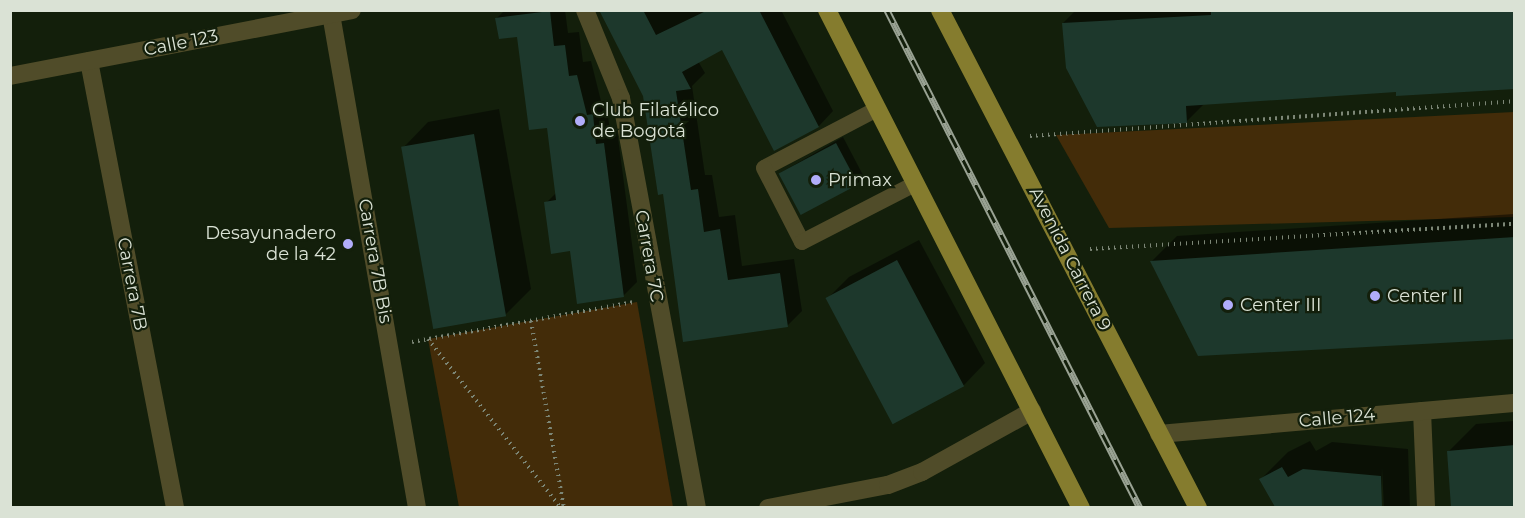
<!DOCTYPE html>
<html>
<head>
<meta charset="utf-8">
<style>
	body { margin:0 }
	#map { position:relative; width:1525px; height:518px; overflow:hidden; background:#131f0b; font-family:Montserrat,sans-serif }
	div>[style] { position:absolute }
	.green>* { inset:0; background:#432c09 }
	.shadow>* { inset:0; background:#0007 }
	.building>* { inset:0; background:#1d382c; transform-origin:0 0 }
	.path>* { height:4px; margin-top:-2px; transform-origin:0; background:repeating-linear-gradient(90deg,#7c8676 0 1.5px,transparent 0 6px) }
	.service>* { height:16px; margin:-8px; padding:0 8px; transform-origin:8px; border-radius:8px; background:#504c29 }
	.minor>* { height:18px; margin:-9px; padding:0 9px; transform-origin:9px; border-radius:9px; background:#504c29 }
	.primary>* { height:18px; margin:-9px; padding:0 9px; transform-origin:9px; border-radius:9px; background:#857c2e }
	.rail>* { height:7px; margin-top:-3.5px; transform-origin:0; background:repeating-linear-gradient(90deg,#131f0b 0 14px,#99a293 0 28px); box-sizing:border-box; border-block:2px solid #99a293 }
	.dots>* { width:16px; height:16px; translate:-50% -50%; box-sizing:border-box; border:3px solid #131f0b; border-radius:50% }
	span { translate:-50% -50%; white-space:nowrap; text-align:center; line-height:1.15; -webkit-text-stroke:4.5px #131f0b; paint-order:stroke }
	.street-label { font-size:18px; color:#dae2d5 }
	.poi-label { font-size:18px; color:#dae2d5 }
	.left { translate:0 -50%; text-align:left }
	.right { translate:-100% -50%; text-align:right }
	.frame { position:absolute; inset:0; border:12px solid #dae2d5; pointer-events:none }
</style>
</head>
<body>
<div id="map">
	<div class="green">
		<i style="clip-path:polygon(1514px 112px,1514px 217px,1109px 228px,1056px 135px)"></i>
		<i style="clip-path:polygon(637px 302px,673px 507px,459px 507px,428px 339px)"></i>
	</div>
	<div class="shadow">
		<i style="clip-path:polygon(505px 10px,565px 10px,568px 33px,579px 32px,583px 62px,591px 61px,601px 101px,606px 101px,610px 131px,617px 130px,637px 282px,623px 296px,571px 250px,546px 203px,557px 192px,548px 126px,518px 35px,497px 18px)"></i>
		<i style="clip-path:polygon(600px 10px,781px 10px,833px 111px,819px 126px,774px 149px,722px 48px,698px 61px,705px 73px,692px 86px,705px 175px,712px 175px,719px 217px,735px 215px,742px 266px,794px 259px,802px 311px,787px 326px,684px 340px,664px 192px,645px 96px)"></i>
		<i style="clip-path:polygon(1076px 10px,1514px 10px,1397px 90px,1205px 103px,1187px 121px,1063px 23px)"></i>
		<i style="clip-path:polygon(499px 109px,531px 289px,505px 315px,403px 148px,428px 122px)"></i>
		<i style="clip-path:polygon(843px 137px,864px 177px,857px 184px,780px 173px)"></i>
		<i style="clip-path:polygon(1514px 214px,1514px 338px,1152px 261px,1177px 236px)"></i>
		<i style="clip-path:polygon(919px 240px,985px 363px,964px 385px,893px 422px,827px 299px,849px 277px)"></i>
		<i style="clip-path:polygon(1514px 421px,1514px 508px,1453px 508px,1449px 451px,1476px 424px)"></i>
		<i style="clip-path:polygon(1310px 441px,1316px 451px,1332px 442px,1408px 449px,1410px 508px,1384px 508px,1382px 468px,1381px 508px,1277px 508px,1261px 479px,1288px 452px)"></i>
	</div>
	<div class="building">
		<i style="clip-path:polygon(599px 10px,643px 10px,656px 35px,708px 10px,759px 10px,819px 127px,774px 151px,722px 50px,682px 72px,691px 89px,676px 91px,691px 190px,698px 189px,704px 232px,720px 229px,728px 280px,780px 273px,788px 327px,683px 342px,663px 194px,658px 195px,643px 96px)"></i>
		<i style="clip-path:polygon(1211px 10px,1515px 10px,1515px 89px,1396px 96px,1396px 92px,1186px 106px,1187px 123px,1097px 127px,1066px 68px,1062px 23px,1211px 15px)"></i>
		<i style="clip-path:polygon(550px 11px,554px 46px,565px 45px,569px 76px,577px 75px,587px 115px,593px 114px,596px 144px,604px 143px,624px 297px,577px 304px,570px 251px,551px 254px,544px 202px,556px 200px,547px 128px,529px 130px,517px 37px,499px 39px,495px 18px)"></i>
		<i style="left:474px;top:134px;width:185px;height:74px;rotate:80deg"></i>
		<i style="left:836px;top:143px;width:47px;height:65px;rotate:62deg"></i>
		<i style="clip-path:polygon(1515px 237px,1515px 339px,1198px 356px,1150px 261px)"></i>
		<i style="left:897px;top:260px;width:143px;height:81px;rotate:62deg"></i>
		<i style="clip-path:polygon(1515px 445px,1515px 507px,1451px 507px,1447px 451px)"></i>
		<i style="clip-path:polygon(1282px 467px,1288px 477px,1303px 469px,1381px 476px,1382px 507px,1275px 507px,1259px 479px)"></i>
	</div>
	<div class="path">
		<i style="left:1030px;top:136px;width:485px;rotate:-4.1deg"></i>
		<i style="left:1090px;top:249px;width:425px;rotate:-3.4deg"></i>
		<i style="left:531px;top:321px;width:190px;rotate:80deg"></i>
		<i style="left:428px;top:339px;width:215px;rotate:51.8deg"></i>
		<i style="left:412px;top:342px;width:227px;rotate:-10.2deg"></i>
	</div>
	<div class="service">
		<i style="left:877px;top:109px;width:127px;rotate:152.4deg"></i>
		<i style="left:764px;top:168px;width:83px;rotate:62.8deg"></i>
		<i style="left:802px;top:242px;width:127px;rotate:-27.2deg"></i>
	</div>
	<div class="minor">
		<i style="left:585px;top:10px;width:95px;rotate:67.8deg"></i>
		<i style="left:621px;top:98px;width:417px;rotate:79.5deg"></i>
		<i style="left:331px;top:14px;width:501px;rotate:80.12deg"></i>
		<i style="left:89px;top:61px;width:455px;rotate:79.1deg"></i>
		<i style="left:10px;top:76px;width:348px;rotate:-10.9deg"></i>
		<i style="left:1422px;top:411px;width:97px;rotate:87.6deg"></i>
		<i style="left:1159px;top:434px;width:356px;rotate:-5deg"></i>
		<i style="left:768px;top:508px;width:122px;rotate:-10.9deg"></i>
		<i style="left:888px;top:485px;width:36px;rotate:-21deg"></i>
		<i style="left:922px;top:472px;width:126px;rotate:-29deg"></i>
	</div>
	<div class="primary">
		<i style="left:827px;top:10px;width:559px;rotate:62.98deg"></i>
		<i style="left:940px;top:10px;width:561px;rotate:62.61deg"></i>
	</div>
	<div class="rail">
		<i style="left:887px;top:10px;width:559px;rotate:63.07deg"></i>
	</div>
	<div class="dots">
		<i style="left:580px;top:121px;background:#b1adfa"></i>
		<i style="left:816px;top:180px;background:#b1adfa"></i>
		<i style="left:348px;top:244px;background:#b1adfa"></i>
		<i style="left:1375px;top:296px;background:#b1adfa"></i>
		<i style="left:1228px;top:305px;background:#b1adfa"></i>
	</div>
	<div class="street-label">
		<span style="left:181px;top:43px;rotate:-11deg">Calle 123</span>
		<span style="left:649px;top:256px;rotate:80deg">Carrera 7C</span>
		<span style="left:1070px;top:259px;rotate:63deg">Avenida Carrera 9</span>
		<span style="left:375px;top:261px;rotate:80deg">Carrera 7B Bis</span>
		<span style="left:132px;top:284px;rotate:79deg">Carrera 7B</span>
		<span style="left:1337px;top:418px;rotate:-5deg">Calle 124</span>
	</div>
	<div class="poi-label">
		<span class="left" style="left:592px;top:121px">Club Filatélico<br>de Bogotá</span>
		<span class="left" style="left:828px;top:180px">Primax</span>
		<span class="right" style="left:336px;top:244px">Desayunadero<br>de la 42</span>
		<span class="left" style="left:1387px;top:296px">Center II</span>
		<span class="left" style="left:1240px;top:305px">Center III</span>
	</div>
	<div class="frame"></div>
</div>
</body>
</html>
